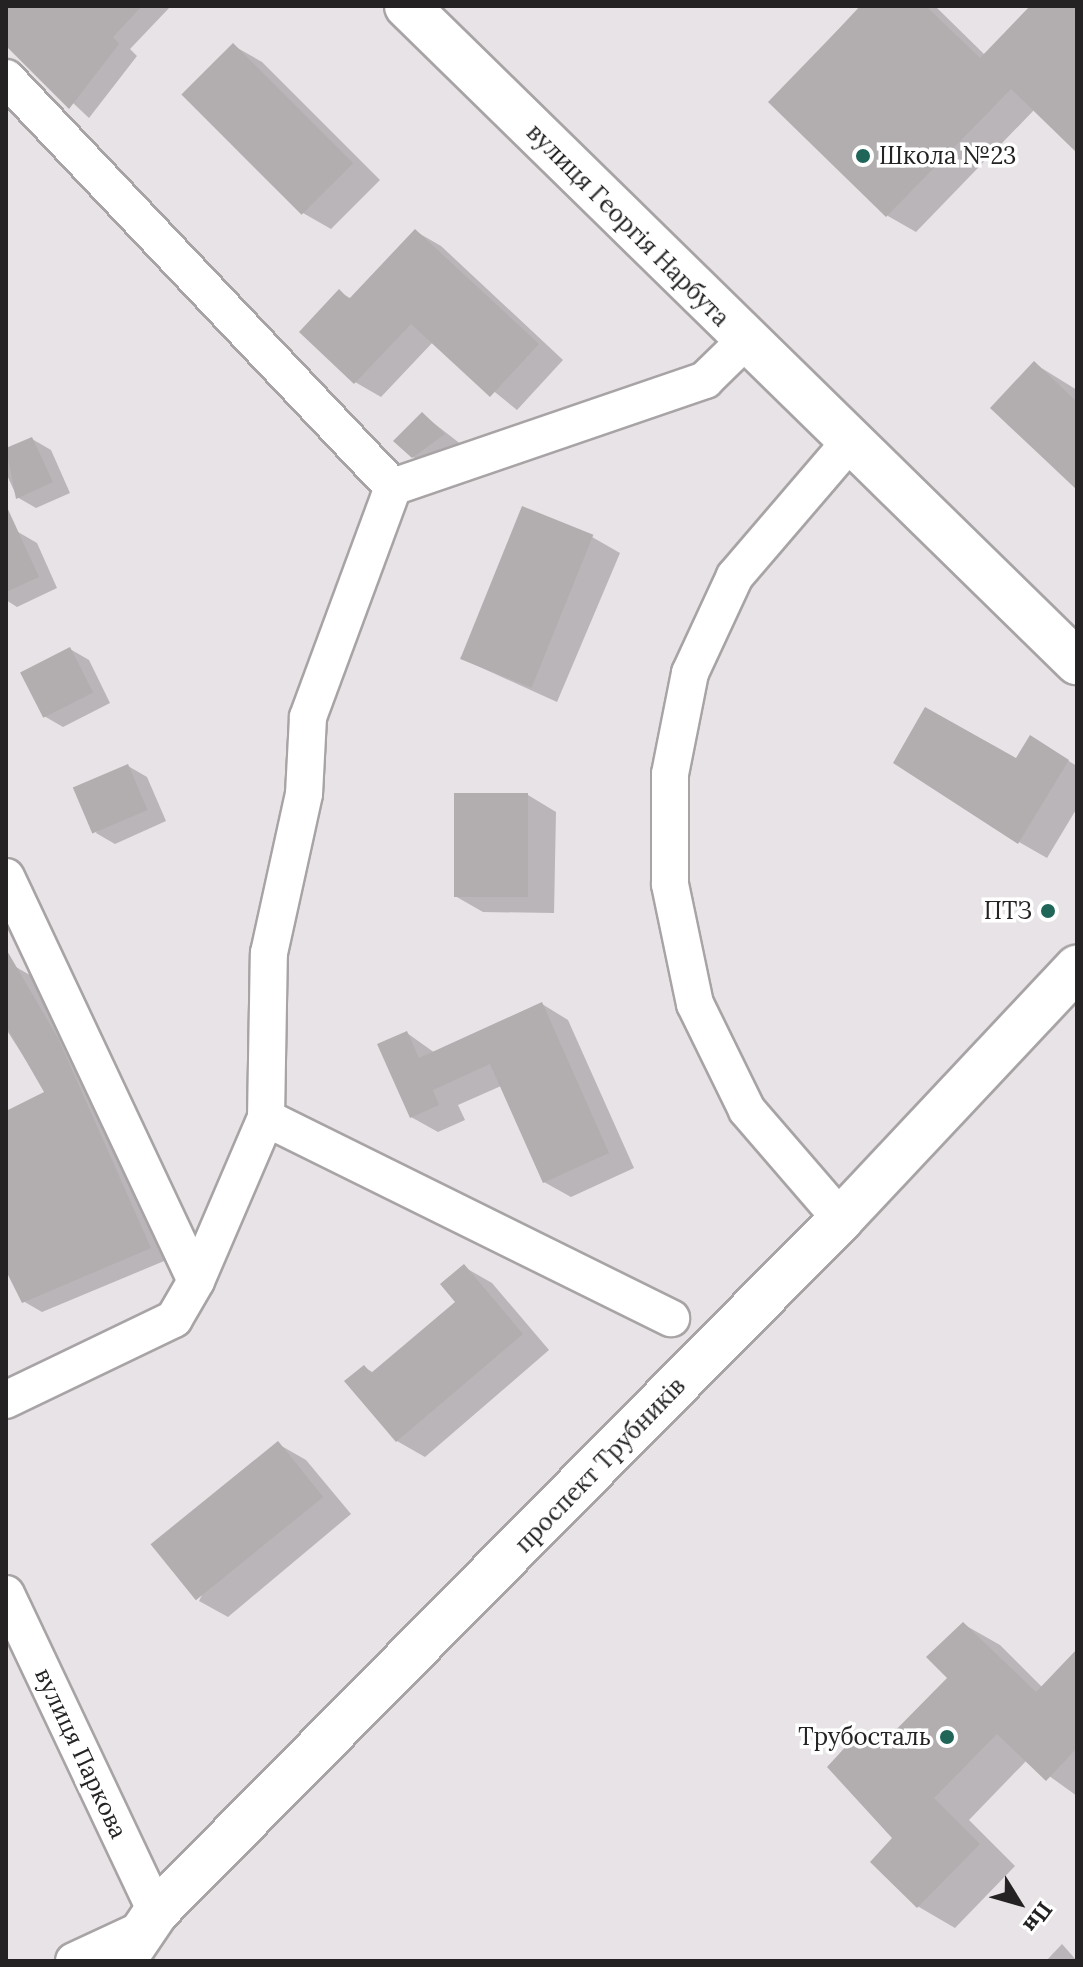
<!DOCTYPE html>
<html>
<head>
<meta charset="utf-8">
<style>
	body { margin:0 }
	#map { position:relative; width:1083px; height:1967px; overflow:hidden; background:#e8e3e6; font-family:Lora,serif }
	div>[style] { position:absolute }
	.shadow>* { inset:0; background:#0003 }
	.building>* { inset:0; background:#b2aeb0; transform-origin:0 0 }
	.roads { filter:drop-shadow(2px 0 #a8a4a6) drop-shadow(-2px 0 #a8a4a6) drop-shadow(0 2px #a8a4a6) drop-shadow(0 -2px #a8a4a6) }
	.street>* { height:36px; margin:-18px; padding:0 18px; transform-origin:18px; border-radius:18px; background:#fff }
	.secondary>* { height:44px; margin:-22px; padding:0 22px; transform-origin:22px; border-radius:22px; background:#fff }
	.dots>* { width:22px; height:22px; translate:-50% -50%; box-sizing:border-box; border:4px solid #fff; border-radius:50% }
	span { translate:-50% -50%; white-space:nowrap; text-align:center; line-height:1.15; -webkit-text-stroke:7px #fff; paint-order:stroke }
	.poi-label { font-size:24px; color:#242223 }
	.left { translate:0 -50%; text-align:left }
	.right { translate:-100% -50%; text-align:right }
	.street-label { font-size:24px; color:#242223 }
	.frame { position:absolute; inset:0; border:8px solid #242223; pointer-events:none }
	.north { position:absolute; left:979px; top:1863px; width:80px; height:80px; -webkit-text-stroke:6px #fff; paint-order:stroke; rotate:127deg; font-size:22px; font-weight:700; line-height:32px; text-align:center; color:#242223 }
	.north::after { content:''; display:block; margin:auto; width:28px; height:36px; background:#242223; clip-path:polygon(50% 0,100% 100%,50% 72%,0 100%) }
</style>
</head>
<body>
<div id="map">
	<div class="shadow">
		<i style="clip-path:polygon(6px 6px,171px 6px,130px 49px,137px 56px,89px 118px,6px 40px)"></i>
		<i style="clip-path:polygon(860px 6px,935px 6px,985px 55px,1033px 6px,1077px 6px,1077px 150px,1035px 109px,916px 232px,888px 216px,771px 102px)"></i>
		<i style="clip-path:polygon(234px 46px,262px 62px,380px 180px,331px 229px,303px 213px)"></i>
		<i style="clip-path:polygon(415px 231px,441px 246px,563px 360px,517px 410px,433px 342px,381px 397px,355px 382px,339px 292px,352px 299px)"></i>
		<i style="clip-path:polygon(1035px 364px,1077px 390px,1077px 484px)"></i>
		<i style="clip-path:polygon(422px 414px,462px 445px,432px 468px,413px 457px)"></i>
		<i style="clip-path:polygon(32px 439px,51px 450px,70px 493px,36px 508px,17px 497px,6px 473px,6px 451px)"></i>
		<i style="clip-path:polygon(18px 532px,37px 543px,57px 588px,17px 607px,6px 600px,6px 538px)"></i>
		<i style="clip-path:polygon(592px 537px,620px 553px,557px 702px,460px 658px)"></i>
		<i style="clip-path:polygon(70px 649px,89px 660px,110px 703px,63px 727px,44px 716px)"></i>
		<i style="clip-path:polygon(1030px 738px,1077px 766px,1077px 808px,1047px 858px,1019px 842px,1016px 761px)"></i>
		<i style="clip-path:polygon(128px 766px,147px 777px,166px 821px,115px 844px,96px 833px)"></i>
		<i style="clip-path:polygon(528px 795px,556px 812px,554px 913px,483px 912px,455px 896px)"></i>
		<i style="clip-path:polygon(16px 967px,35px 978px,169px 1259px,42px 1312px,23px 1301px,6px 1267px,6px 1114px,47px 1093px,6px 1029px,6px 972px)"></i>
		<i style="clip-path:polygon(542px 1004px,568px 1020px,634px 1168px,571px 1197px,544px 1182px,501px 1086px,458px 1105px,465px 1120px,438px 1132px,411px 1117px,407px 1033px,435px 1053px)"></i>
		<i style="clip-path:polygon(464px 1267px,492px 1283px,549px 1350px,425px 1457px,397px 1441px,364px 1367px,374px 1373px,458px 1302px)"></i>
		<i style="clip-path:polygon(278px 1444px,306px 1460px,351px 1514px,228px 1617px,199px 1601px)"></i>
		<i style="clip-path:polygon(963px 1624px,1000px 1645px,1043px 1688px,1077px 1665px,1077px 1796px,1027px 1760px,969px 1820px,1015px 1866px,955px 1928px,919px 1907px,873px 1862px,895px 1839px,860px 1733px,883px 1746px,949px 1678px)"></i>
		<i style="clip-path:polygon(1062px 1944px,1077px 1961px,1046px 1961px)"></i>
	</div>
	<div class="building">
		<i style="clip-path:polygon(6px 6px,142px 6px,113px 37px,119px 44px,69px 109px,6px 46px)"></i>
		<i style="clip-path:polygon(861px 6px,926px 6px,980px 58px,1030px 6px,1077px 6px,1077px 153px,1011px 89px,886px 217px,768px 102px)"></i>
		<i style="left:233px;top:43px;width:170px;height:73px;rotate:45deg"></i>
		<i style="clip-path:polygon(415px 229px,539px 344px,490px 397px,411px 324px,354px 384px,299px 332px,339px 289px,349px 299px)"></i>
		<i style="clip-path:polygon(1034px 361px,1077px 402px,1077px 490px,990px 408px)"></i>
		<i style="clip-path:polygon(422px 412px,445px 434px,412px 458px,393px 441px)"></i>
		<i style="clip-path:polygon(32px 437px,53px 482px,16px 499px,6px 448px)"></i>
		<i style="clip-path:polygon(6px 505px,39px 577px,6px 592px)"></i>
		<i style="left:522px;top:506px;width:77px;height:165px;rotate:22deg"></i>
		<i style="left:70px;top:647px;width:51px;height:56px;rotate:63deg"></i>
		<i style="clip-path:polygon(925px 707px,1016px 758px,1030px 735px,1069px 760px,1018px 844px,893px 763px)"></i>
		<i style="left:128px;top:764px;width:50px;height:60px;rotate:67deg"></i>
		<i style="left:454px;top:793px;width:74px;height:104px"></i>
		<i style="clip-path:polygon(6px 949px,58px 1038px,151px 1248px,22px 1303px,6px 1271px,6px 1111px,44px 1092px,6px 1026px)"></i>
		<i style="clip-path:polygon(542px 1002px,609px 1153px,543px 1183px,490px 1064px,433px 1090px,439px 1105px,410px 1118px,377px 1044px,407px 1031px,419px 1058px)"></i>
		<i style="clip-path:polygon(464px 1264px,523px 1334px,396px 1442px,344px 1381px,364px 1365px,371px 1373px,455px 1302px,440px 1284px)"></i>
		<i style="left:278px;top:1441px;width:72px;height:164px;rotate:51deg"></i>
		<i style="clip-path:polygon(963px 1622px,1036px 1692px,1077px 1649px,1077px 1748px,1046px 1781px,997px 1734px,934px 1798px,980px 1844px,917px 1908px,870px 1862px,892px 1838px,827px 1767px,860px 1731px,878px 1748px,947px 1678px,926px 1657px)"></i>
	</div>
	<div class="roads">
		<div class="street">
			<i style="left:6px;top:78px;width:563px;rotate:46.58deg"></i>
			<i style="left:6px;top:877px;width:446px;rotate:64.8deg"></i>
			<i style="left:196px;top:1281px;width:44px;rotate:120.1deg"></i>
			<i style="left:174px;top:1319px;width:187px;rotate:154.3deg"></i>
			<i style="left:266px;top:1118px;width:452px;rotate:26.3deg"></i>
			<i style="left:841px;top:1219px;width:144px;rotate:-130.8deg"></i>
			<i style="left:747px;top:1110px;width:118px;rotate:-116.1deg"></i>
			<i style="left:695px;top:1004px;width:123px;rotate:-101.8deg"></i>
			<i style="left:670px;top:884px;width:110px;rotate:-90deg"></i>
			<i style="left:670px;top:774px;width:103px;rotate:-78.8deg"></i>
			<i style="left:690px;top:673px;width:107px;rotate:-65.1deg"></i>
			<i style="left:735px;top:576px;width:175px;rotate:-49.4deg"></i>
			<i style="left:196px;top:1281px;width:177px;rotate:-66.8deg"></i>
			<i style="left:266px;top:1118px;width:165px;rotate:-89deg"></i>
			<i style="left:269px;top:953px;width:163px;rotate:-77.6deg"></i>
			<i style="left:304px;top:794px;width:77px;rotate:-87deg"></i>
			<i style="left:308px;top:717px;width:245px;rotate:-69.7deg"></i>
			<i style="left:393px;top:487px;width:330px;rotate:-18.9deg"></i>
			<i style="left:705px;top:380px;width:56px;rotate:-44.3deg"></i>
			<i style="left:6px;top:1594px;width:352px;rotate:64.7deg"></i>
			<i style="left:74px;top:1961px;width:76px;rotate:-24.9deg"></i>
		</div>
		<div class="secondary">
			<i style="left:407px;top:6px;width:938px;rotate:44.4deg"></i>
			<i style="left:123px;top:1961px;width:59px;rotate:-56deg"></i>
			<i style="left:156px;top:1912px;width:974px;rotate:-45.33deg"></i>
			<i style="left:841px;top:1219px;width:345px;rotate:-46.8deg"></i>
		</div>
	</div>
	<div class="dots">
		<i style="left:863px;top:156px;background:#1f6558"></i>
		<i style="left:1048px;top:911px;background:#1f6558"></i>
		<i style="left:947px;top:1737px;background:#1f6558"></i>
	</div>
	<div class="poi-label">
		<span class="left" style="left:879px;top:156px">Школа №23</span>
		<span class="right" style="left:1032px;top:911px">ПТЗ</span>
		<span class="right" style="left:931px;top:1737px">Трубосталь</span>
	</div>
	<div class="street-label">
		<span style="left:628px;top:225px;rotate:45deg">вулиця Георгія Нарбута</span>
		<span style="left:600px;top:1465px;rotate:-46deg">проспект Трубників</span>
		<span style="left:81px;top:1753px;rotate:65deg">вулиця Паркова</span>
	</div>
	<div class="frame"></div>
	<div class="north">Пн</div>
</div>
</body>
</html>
